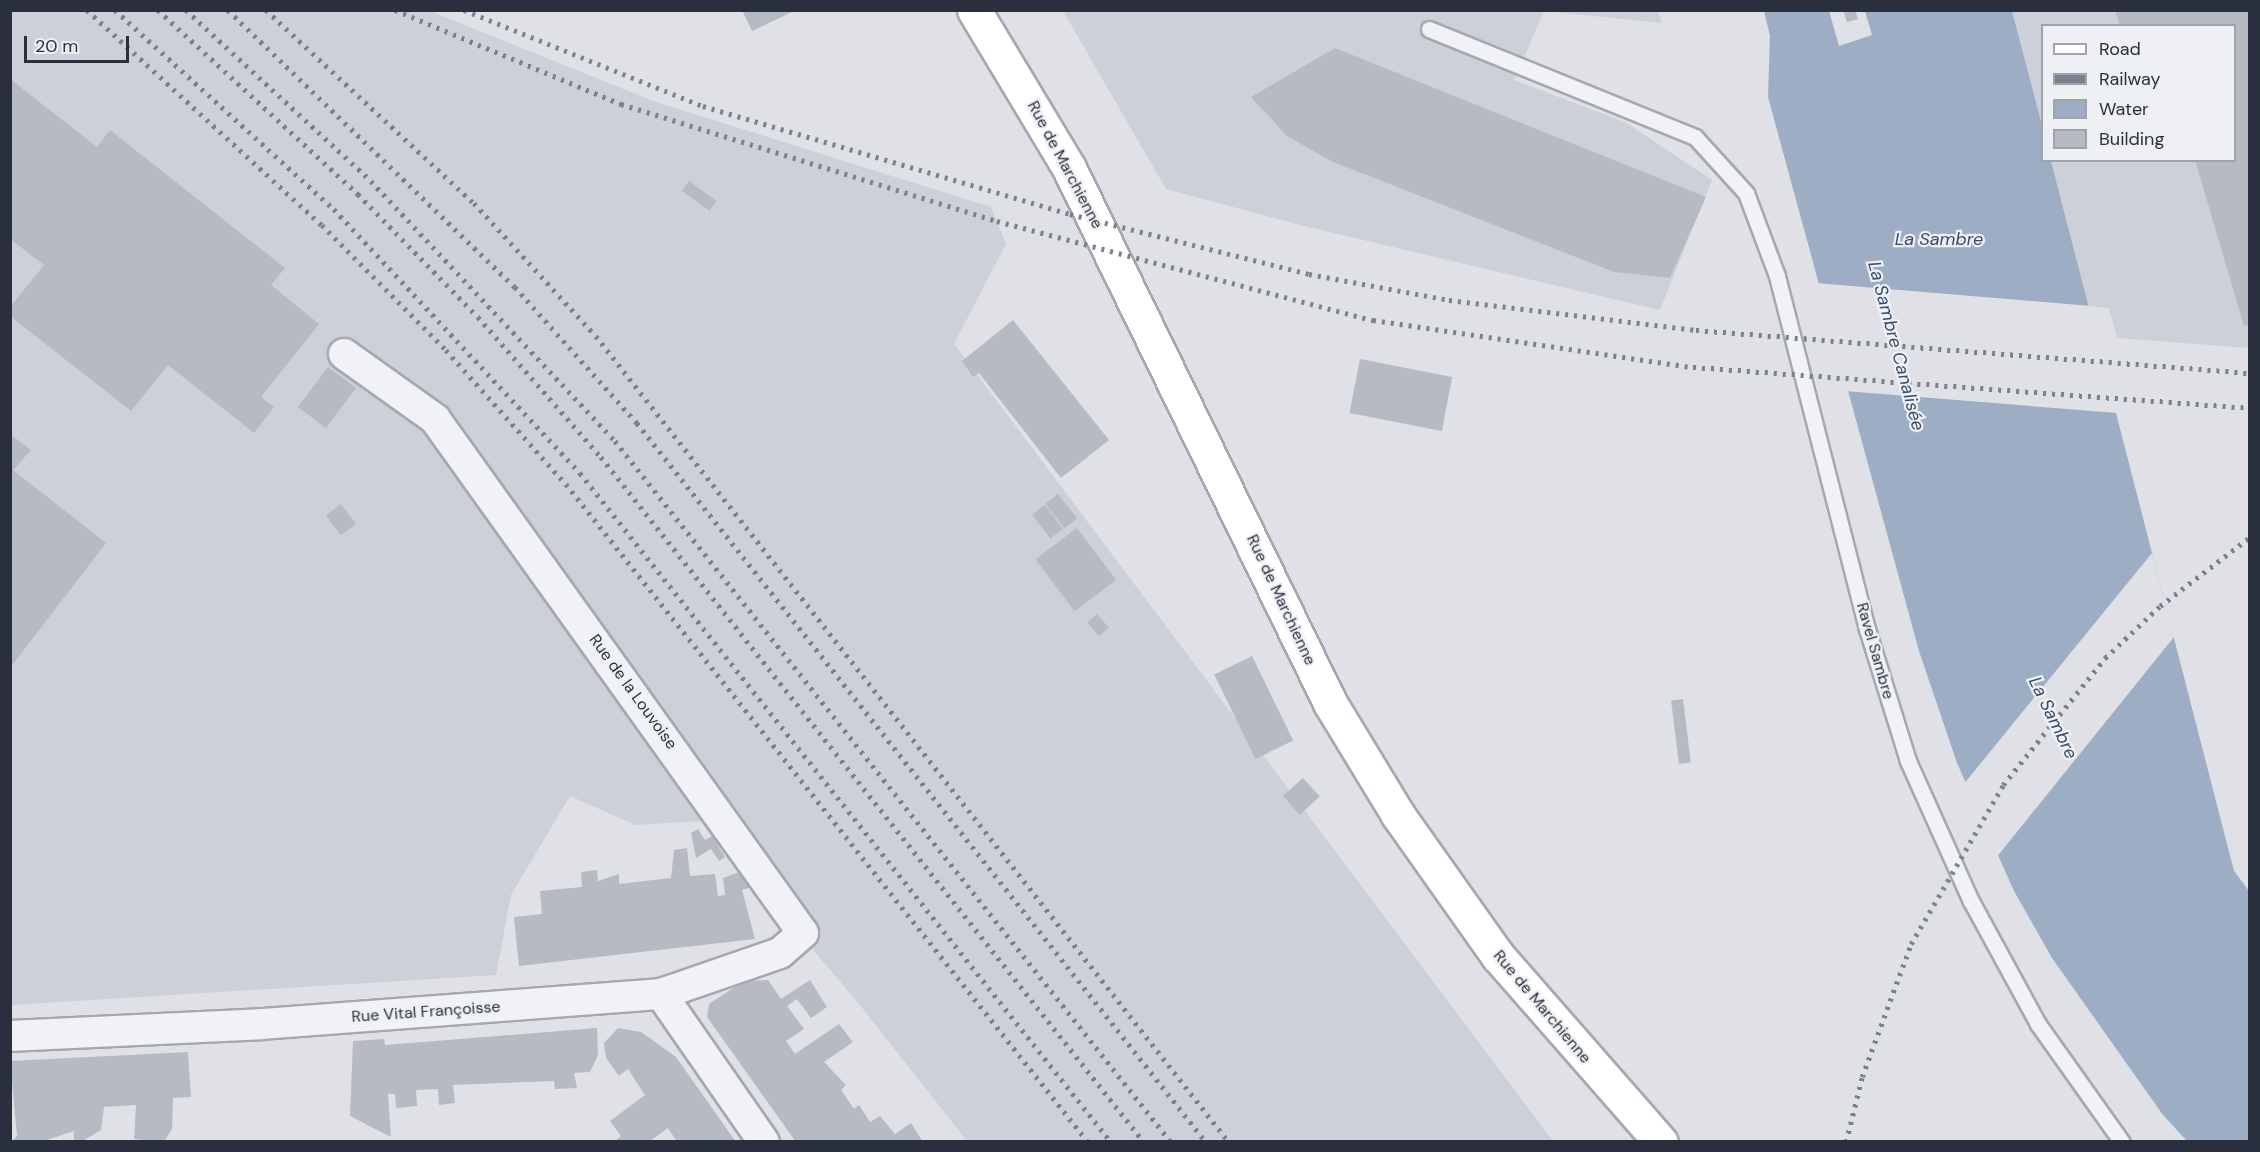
<!DOCTYPE html>
<html>
<head>
<meta charset="utf-8">
<style>
	body { margin:0 }
	#map { position:relative; width:2260px; height:1152px; overflow:hidden; background:#dfe1e6; font-family:"DM Sans",sans-serif }
	div>[style] { position:absolute }
	.built>* { inset:0; background:#cdd0d8 }
	.water>* { inset:0; background:#9dadc3 }
	.pier>* { inset:0; background:#dfe1e6 }
	.building>* { inset:0; background:#b6bac3; transform-origin:0 0 }
	.roads { filter:drop-shadow(2px 0 #a5a8b0) drop-shadow(-2px 0 #a5a8b0) drop-shadow(0 2px #a5a8b0) drop-shadow(0 -2px #a5a8b0) }
	.lane>* { height:15px; margin:-7.5px; padding:0 7.5px; transform-origin:7.5px; border-radius:7.5px; background:#f1f2f5 }
	.street>* { height:30px; margin:-15px; padding:0 15px; transform-origin:15px; border-radius:15px; background:#f1f2f5 }
	.secondary>* { height:33px; margin:-16.5px; padding:0 16.5px; transform-origin:16.5px; border-radius:16.5px; background:#fff }
	.rail>* { height:4.5px; margin-top:-2.25px; transform-origin:0; background:repeating-linear-gradient(90deg,#7a808e 0 3px,transparent 0 9px) }
	span { translate:-50% -50%; white-space:nowrap; text-align:center; line-height:1.15; -webkit-text-stroke:4.5px #eef0f4; paint-order:stroke }
	.street-label { font-size:16px; color:#292f3c }
	.water-label { font-size:18px; color:#374b6c; font-style:italic }
	.frame { position:absolute; inset:0; border:12px solid #292f3c; pointer-events:none }
	.legend { position:absolute; left:2041px; top:24px; width:195px; height:138px; box-sizing:border-box; background:#eef0f4; border:2px solid #9fa3aa; margin:0; padding:8px 10px; list-style:none; font-size:18px; color:#292f3c }
	.legend li { display:flex; align-items:center; gap:12px; height:30px }
	.legend b { width:30px; border:2px solid #9fa3aa }
	.scale { position:absolute; left:24px; top:36px; width:105px; height:27px; box-sizing:border-box; border:3px solid #292f3c; border-top:0; padding-left:8px; font-size:18px; line-height:21px; white-space:nowrap; color:#292f3c; -webkit-text-stroke:4px #eef0f4; paint-order:stroke }
</style>
</head>
<body>
<div id="map">
	<div class="built">
		<i style="clip-path:polygon(11px 11px,430px 11px,653px 101px,991px 207px,1006px 244px,954px 344px,1553px 1141px,967px 1141px,855px 999px,703px 821px,635px 825px,570px 796px,511px 895px,496px 975px,11px 1005px)"></i>
		<i style="clip-path:polygon(1063px 11px,1658px 11px,1662px 23px,1544px 11px,1514px 80px,1625px 122px,1712px 180px,1660px 310px,1304px 226px,1166px 189px)"></i>
		<i style="clip-path:polygon(2012px 11px,2249px 11px,2249px 348px,2117px 338px,2109px 308px,2088px 306px,2051px 161px,2234px 160px,2234px 26px,2042px 26px,2042px 125px)"></i>
	</div>
	<div class="water">
		<i style="clip-path:polygon(1764px 11px,1829px 11px,1839px 46px,1872px 35px,1865px 11px,2012px 11px,2042px 125px,2042px 160px,2051px 161px,2234px 871px,2249px 891px,2249px 1141px,2187px 1141px,2163px 1115px,2052px 958px,2014px 891px,1957px 763px,1919px 651px,1768px 97px,1770px 36px)"></i>
	</div>
	<div class="pier">
		<i style="clip-path:polygon(1816px 283px,2091px 306px,2117px 413px,1845px 391px)"></i>
		<i style="clip-path:polygon(2152px 553px,2174px 637px,1996px 858px,1963px 785px)"></i>
	</div>
	<div class="building">
		<i style="clip-path:polygon(742px 10px,796px 10px,752px 31px)"></i>
		<i style="clip-path:polygon(1843px 10px,1855px 10px,1858px 19px,1847px 22px)"></i>
		<i style="clip-path:polygon(2115px 10px,2250px 10px,2250px 324px,2244px 326px,2195px 160px,2235px 160px,2235px 26px,2120px 26px)"></i>
		<i style="clip-path:polygon(1335px 48px,1706px 197px,1670px 278px,1614px 272px,1331px 161px,1287px 136px,1251px 97px)"></i>
		<i style="clip-path:polygon(10px 79px,97px 147px,110px 130px,285px 268px,271px 285px,319px 324px,261px 397px,274px 407px,254px 433px,168px 365px,131px 411px,10px 316px,10px 307px,44px 265px,10px 239px)"></i>
		<i style="left:689px;top:181px;width:34px;height:12px;rotate:36deg"></i>
		<i style="clip-path:polygon(1013px 320px,1109px 440px,1061px 478px,979px 373px,973px 377px,962px 361px)"></i>
		<i style="left:1360px;top:359px;width:94px;height:55px;rotate:11deg"></i>
		<i style="left:328px;top:367px;width:35px;height:50px;rotate:37deg"></i>
		<i style="clip-path:polygon(10px 434px,31px 450px,13px 470px,106px 543px,10px 668px)"></i>
		<i style="left:1058px;top:494px;width:31px;height:16px;rotate:52deg"></i>
		<i style="left:341px;top:504px;width:25px;height:19px;rotate:53deg"></i>
		<i style="left:1045px;top:505px;width:30px;height:16px;rotate:53deg"></i>
		<i style="left:1077px;top:528px;width:65px;height:52px;rotate:53deg"></i>
		<i style="left:1097px;top:614px;width:18px;height:13px;rotate:49deg"></i>
		<i style="left:1252px;top:656px;width:94px;height:42px;rotate:64deg"></i>
		<i style="left:1683px;top:699px;width:64px;height:12px;rotate:83deg"></i>
		<i style="left:1303px;top:778px;width:25px;height:27px;rotate:48deg"></i>
		<i style="clip-path:polygon(698px 829px,705px 840px,712px 836px,725px 857px,719px 861px,711px 849px,696px 858px,691px 833px)"></i>
		<i style="clip-path:polygon(687px 848px,690px 876px,715px 874px,718px 896px,725px 895px,723px 878px,748px 869px,759px 885px,742px 890px,755px 939px,519px 966px,514px 917px,542px 914px,540px 891px,582px 887px,581px 872px,597px 870px,598px 881px,619px 874px,619px 884px,671px 878px,674px 850px)"></i>
		<i style="clip-path:polygon(768px 980px,781px 999px,810px 980px,827px 1007px,811px 1018px,797px 999px,787px 1006px,804px 1029px,786px 1041px,795px 1054px,839px 1024px,853px 1042px,824px 1062px,846px 1085px,841px 1090px,854px 1109px,859px 1105px,870px 1122px,880px 1116px,895px 1134px,911px 1123px,923px 1142px,796px 1142px,707px 1017px,709px 1004px,744px 981px)"></i>
		<i style="clip-path:polygon(597px 1028px,598px 1055px,590px 1072px,574px 1073px,577px 1088px,555px 1089px,554px 1081px,453px 1085px,455px 1103px,439px 1105px,438px 1089px,416px 1090px,417px 1106px,396px 1108px,395px 1094px,388px 1094px,391px 1137px,350px 1116px,353px 1041px,384px 1039px,385px 1045px)"></i>
		<i style="clip-path:polygon(618px 1028px,641px 1032px,676px 1057px,736px 1142px,677px 1142px,668px 1128px,649px 1142px,614px 1142px,621px 1136px,610px 1121px,645px 1095px,628px 1069px,619px 1076px,606px 1058px,604px 1043px)"></i>
		<i style="clip-path:polygon(188px 1052px,191px 1097px,173px 1098px,172px 1129px,164px 1142px,134px 1139px,136px 1105px,104px 1107px,101px 1130px,81px 1142px,74px 1142px,74px 1131px,41px 1142px,12px 1142px,17px 1136px,10px 1061px)"></i>
	</div>
	<div class="roads">
		<div class="lane">
			<i style="left:1429px;top:29px;width:287px;rotate:22.1deg"></i>
			<i style="left:1695px;top:137px;width:76px;rotate:47.7deg"></i>
			<i style="left:1746px;top:193px;width:89px;rotate:69.5deg"></i>
			<i style="left:1777px;top:276px;width:364px;rotate:75.7deg"></i>
			<i style="left:1867px;top:629px;width:138px;rotate:72.7deg"></i>
			<i style="left:1908px;top:761px;width:154px;rotate:65.8deg"></i>
			<i style="left:1971px;top:901px;width:140px;rotate:61.4deg"></i>
			<i style="left:2038px;top:1024px;width:145px;rotate:54.6deg"></i>
		</div>
		<div class="street">
			<i style="left:344px;top:354px;width:112px;rotate:35.5deg"></i>
			<i style="left:435px;top:419px;width:632px;rotate:54.4deg"></i>
			<i style="left:803px;top:933px;width:30px;rotate:139deg"></i>
			<i style="left:780px;top:953px;width:126px;rotate:161deg"></i>
			<i style="left:10px;top:1036px;width:252px;rotate:-2.7deg"></i>
			<i style="left:262px;top:1024px;width:400px;rotate:-4.3deg"></i>
			<i style="left:661px;top:994px;width:180px;rotate:55.2deg"></i>
		</div>
		<div class="secondary">
			<i style="left:974px;top:10px;width:184px;rotate:59deg"></i>
			<i style="left:1069px;top:168px;width:595px;rotate:63.99deg"></i>
			<i style="left:1330px;top:703px;width:131px;rotate:58.7deg"></i>
			<i style="left:1398px;top:815px;width:173px;rotate:54.7deg"></i>
			<i style="left:1498px;top:956px;width:247px;rotate:48.8deg"></i>
		</div>
	</div>
	<div class="rail">
		<i style="left:87px;top:10px;width:319px;rotate:42.5deg"></i>
		<i style="left:322px;top:225px;width:176px;rotate:45.2deg"></i>
		<i style="left:446px;top:350px;width:180px;rotate:48.2deg"></i>
		<i style="left:566px;top:484px;width:840px;rotate:51.57deg"></i>
		<i style="left:115px;top:10px;width:296px;rotate:42.3deg"></i>
		<i style="left:334px;top:209px;width:361px;rotate:47deg"></i>
		<i style="left:580px;top:473px;width:854px;rotate:51.56deg"></i>
		<i style="left:158px;top:10px;width:272px;rotate:42.6deg"></i>
		<i style="left:358px;top:194px;width:172px;rotate:45.7deg"></i>
		<i style="left:478px;top:317px;width:186px;rotate:48.7deg"></i>
		<i style="left:601px;top:457px;width:874px;rotate:51.6deg"></i>
		<i style="left:186px;top:10px;width:252px;rotate:42.7deg"></i>
		<i style="left:371px;top:181px;width:357px;rotate:46.8deg"></i>
		<i style="left:615px;top:441px;width:895px;rotate:51.58deg"></i>
		<i style="left:228px;top:10px;width:399px;rotate:44deg"></i>
		<i style="left:515px;top:287px;width:183px;rotate:48.1deg"></i>
		<i style="left:637px;top:423px;width:917px;rotate:51.64deg"></i>
		<i style="left:266px;top:10px;width:284px;rotate:42.9deg"></i>
		<i style="left:474px;top:203px;width:180px;rotate:47.5deg"></i>
		<i style="left:596px;top:336px;width:1025px;rotate:51.86deg"></i>
		<i style="left:395px;top:10px;width:245px;rotate:22.6deg"></i>
		<i style="left:621px;top:104px;width:394px;rotate:17.3deg"></i>
		<i style="left:997px;top:221px;width:389px;rotate:14.8deg"></i>
		<i style="left:1373px;top:320px;width:323px;rotate:8.4deg"></i>
		<i style="left:1693px;top:367px;width:559px;rotate:4.21deg"></i>
		<i style="left:464px;top:10px;width:258px;rotate:21.9deg"></i>
		<i style="left:703px;top:106px;width:383px;rotate:16.4deg"></i>
		<i style="left:1070px;top:214px;width:246px;rotate:14.1deg"></i>
		<i style="left:1309px;top:274px;width:142px;rotate:10.5deg"></i>
		<i style="left:1449px;top:300px;width:249px;rotate:6.9deg"></i>
		<i style="left:1696px;top:330px;width:556px;rotate:4.44deg"></i>
		<i style="left:1846px;top:1142px;width:67px;rotate:-76.2deg"></i>
		<i style="left:1862px;top:1077px;width:142px;rotate:-69.8deg"></i>
		<i style="left:1911px;top:944px;width:184px;rotate:-59.9deg"></i>
		<i style="left:2003px;top:785px;width:163px;rotate:-51.2deg"></i>
		<i style="left:2105px;top:658px;width:76px;rotate:-43.4deg"></i>
		<i style="left:2160px;top:606px;width:113px;rotate:-37.5deg"></i>
	</div>
	<div class="street-label">
		<span style="left:1065px;top:165px;rotate:62deg">Rue de Marchienne</span>
		<span style="left:1281px;top:600px;rotate:65deg">Rue de Marchienne</span>
		<span style="left:1875px;top:651px;rotate:74deg">Ravel Sambre</span>
		<span style="left:633px;top:692px;rotate:54deg">Rue de la Louvoise</span>
		<span style="left:1542px;top:1007px;rotate:50deg">Rue de Marchienne</span>
		<span style="left:426px;top:1012px;rotate:-4deg">Rue Vital Françoisse</span>
	</div>
	<div class="water-label">
		<span style="left:1939px;top:239px">La Sambre</span>
		<span style="left:1896px;top:346px;rotate:75deg">La Sambre Canalisée</span>
		<span style="left:2053px;top:718px;rotate:64deg">La Sambre</span>
	</div>
	<div class="frame"></div>
	<ul class="legend">
	<li><b style="height:8px;background:#fff"></b>Road</li>
	<li><b style="height:8px;background:#7a808e"></b>Railway</li>
	<li><b style="height:16px;background:#9dadc3"></b>Water</li>
	<li><b style="height:16px;background:#b6bac3"></b>Building</li>
	</ul>
	<div class="scale">20 m</div>
</div>
</body>
</html>
